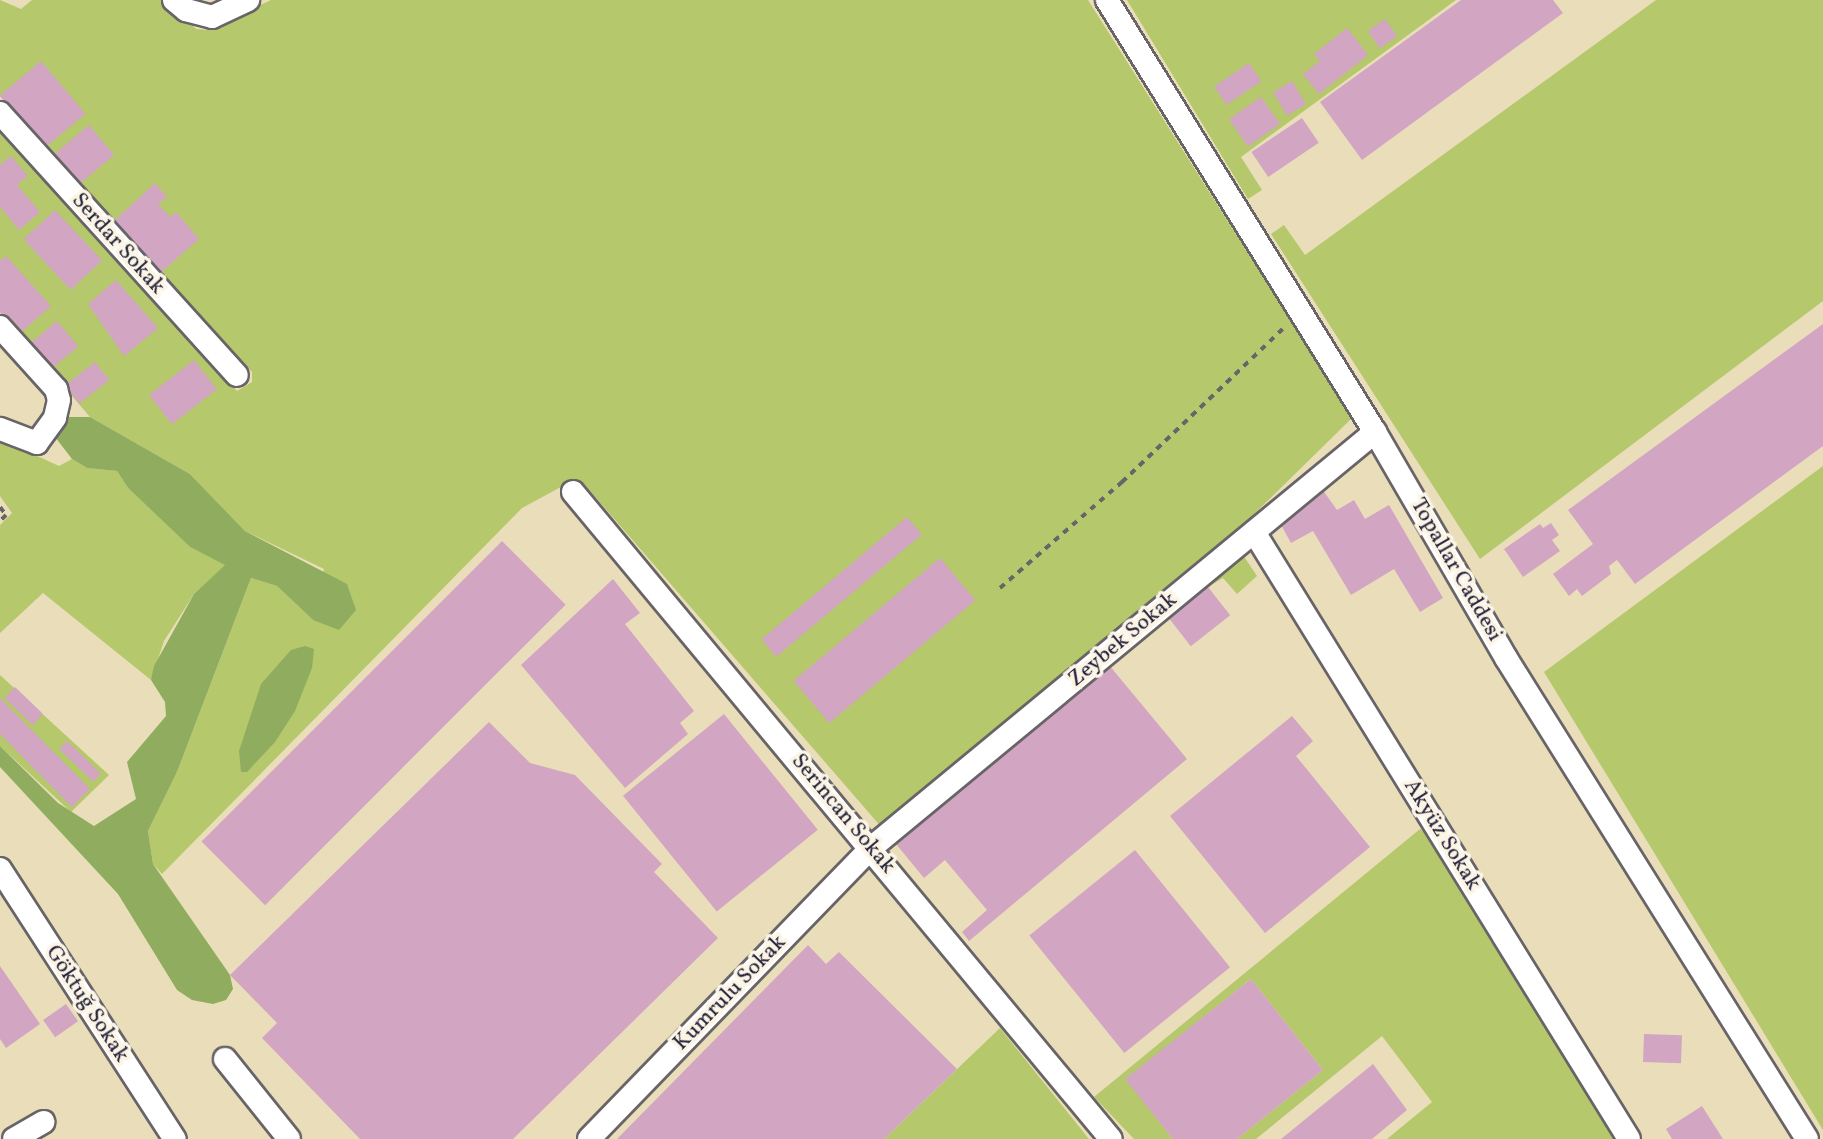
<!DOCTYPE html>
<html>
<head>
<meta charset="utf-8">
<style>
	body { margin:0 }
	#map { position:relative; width:1823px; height:1139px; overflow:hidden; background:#e9deb9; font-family:Vollkorn,serif }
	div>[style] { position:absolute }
	.green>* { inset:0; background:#b5c86b }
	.forest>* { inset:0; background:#90ac5f }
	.building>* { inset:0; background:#d2a5c3; transform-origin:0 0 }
	.path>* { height:4px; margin-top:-2px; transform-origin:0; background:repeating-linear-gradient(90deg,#686467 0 6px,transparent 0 12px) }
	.roads { filter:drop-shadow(2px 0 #686467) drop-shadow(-2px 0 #686467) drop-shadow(0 2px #686467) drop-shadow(0 -2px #686467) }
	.minor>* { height:22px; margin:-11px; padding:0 11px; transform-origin:11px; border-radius:11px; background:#fff }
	span { translate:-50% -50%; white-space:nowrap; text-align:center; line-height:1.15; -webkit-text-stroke:7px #fcf5e5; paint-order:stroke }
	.street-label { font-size:22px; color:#22223b }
</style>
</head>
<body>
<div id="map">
	<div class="green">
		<i style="clip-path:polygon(0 0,21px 9px,32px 0,167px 0,196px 29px,208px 30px,271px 0,1088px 0,1352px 418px,1245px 523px,1239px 549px,1257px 576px,1237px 594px,1223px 578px,1208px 587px,896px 844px,584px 484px,570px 482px,522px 508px,162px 874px,153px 864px,148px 831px,177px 772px,251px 578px,277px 586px,313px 620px,324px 569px,245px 531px,190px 474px,90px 417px,0 312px,0 128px,237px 391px,252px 382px,252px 372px,0 96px)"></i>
		<i style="clip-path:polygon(1127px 0,1456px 0,1241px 157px,1262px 190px,1248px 199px)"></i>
		<i style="clip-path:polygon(1656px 0,1823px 0,1823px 301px,1480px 559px,1271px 234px,1284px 225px,1305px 255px)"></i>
		<i style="clip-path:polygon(0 439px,59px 466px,72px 459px,87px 468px,117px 471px,128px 488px,190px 547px,226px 565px,194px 594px,164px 641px,151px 680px,43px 593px,0 633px,0 525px,12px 513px,0 496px)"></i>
		<i style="clip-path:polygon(1823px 466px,1823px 1130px,1544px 672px)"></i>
		<i style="clip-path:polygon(0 675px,109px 775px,71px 812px,0 746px)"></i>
		<i style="clip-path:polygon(1420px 829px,1438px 840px,1615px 1139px,1387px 1139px,1432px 1102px,1382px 1036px,1256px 1139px,1237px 1139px,1323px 1070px,1251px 979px,1126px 1079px,1173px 1139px,1134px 1139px,1094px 1097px)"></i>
		<i style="clip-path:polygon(1000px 1028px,1089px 1139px,884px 1139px)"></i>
	</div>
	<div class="forest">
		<i style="clip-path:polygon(64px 417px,90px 417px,190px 474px,245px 531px,347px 584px,356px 610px,339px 630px,313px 620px,277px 586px,251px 578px,177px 772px,148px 831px,153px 864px,230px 975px,233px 989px,226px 1000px,213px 1004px,192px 1000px,177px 990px,118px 894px,0 767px,0 746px,58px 803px,94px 826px,136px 799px,127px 762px,166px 716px,165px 702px,151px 680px,154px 666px,194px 594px,225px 565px,190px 547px,128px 488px,117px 471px,87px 468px,72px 459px,52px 433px)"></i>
		<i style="clip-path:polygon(305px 646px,314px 649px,312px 668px,295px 711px,275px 742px,247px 772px,241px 772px,239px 751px,261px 684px,291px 650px)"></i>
	</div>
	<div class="building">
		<i style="clip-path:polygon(1461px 0,1553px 0,1563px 13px,1362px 160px,1320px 102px)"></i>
		<i style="left:1385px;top:19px;width:21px;height:21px;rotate:55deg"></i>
		<i style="clip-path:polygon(1347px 28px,1368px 55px,1319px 94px,1303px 74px,1320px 61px,1314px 54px)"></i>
		<i style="left:41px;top:61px;width:69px;height:54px;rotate:50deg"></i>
		<i style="left:1249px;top:63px;width:22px;height:42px;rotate:56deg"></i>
		<i style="left:1292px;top:81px;width:27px;height:22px;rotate:59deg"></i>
		<i style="left:1261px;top:97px;width:33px;height:39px;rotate:55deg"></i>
		<i style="left:1302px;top:118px;width:30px;height:61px;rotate:56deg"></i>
		<i style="left:89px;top:125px;width:39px;height:46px;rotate:50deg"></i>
		<i style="clip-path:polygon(11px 156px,28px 176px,17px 185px,40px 212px,19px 230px,0 207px,0 165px)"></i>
		<i style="clip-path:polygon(155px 183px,167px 197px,158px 204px,170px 217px,176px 212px,199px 239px,160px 273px,114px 221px)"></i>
		<i style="left:55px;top:210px;width:69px;height:43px;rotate:47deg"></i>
		<i style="clip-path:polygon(6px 256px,51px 306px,19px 334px,0 312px,0 261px)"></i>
		<i style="clip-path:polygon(116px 280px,158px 328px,124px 356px,88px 304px)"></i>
		<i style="left:57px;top:321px;width:33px;height:36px;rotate:50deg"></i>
		<i style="clip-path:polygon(1823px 324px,1823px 446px,1635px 584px,1617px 560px,1609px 566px,1611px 574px,1582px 596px,1577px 589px,1569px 596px,1553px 574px,1593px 544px,1568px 510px)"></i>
		<i style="left:194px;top:360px;width:37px;height:57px;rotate:52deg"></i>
		<i style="left:95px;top:362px;width:23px;height:38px;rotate:52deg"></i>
		<i style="clip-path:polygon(1322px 489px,1337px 510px,1354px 500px,1365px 519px,1389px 505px,1443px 598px,1420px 612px,1394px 569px,1351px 595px,1313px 531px,1291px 543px,1280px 523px)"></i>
		<i style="left:907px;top:517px;width:23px;height:190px;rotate:50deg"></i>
		<i style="clip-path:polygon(1551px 523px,1559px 535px,1552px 540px,1560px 551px,1523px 577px,1504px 549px,1540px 524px,1543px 528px)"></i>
		<i style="left:502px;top:541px;width:90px;height:425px;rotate:45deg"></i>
		<i style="left:940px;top:558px;width:55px;height:191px;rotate:50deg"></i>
		<i style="clip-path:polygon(613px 579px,640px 613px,625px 624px,694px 711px,680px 723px,688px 734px,625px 788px,521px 665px)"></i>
		<i style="left:1208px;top:587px;width:36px;height:50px;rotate:52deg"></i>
		<i style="clip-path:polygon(1109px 665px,1187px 759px,969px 941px,962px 932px,987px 910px,945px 860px,924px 878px,896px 844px)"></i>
		<i style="left:15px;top:687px;width:39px;height:15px;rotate:44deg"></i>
		<i style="clip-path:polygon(0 698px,90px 789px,72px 807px,0 734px)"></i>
		<i style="left:724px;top:714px;width:149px;height:130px;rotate:51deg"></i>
		<i style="clip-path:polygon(1292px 716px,1313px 741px,1296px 756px,1370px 847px,1265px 933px,1170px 816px)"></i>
		<i style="clip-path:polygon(489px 722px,530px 763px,575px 775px,662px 864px,654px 872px,718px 938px,513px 1139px,360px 1139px,262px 1038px,277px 1023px,230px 975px)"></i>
		<i style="left:67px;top:741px;width:47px;height:11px;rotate:44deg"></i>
		<i style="left:1135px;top:850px;width:151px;height:136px;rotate:51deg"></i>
		<i style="clip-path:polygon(808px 945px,826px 964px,839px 952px,957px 1069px,884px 1139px,617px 1139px)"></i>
		<i style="clip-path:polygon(0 966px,40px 1024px,6px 1048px,0 1039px)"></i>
		<i style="clip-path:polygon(1251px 979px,1323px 1070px,1237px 1139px,1173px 1139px,1125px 1079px)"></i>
		<i style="left:66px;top:1004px;width:21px;height:28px;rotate:55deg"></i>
		<i style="left:1644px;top:1034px;width:38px;height:28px;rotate:2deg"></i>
		<i style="clip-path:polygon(1373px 1064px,1407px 1110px,1372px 1139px,1281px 1139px)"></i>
		<i style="clip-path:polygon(1702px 1106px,1723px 1139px,1672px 1139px,1666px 1129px)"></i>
	</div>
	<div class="path">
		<i style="left:0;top:507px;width:10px;rotate:53deg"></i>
		<i style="left:6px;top:515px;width:8px;rotate:135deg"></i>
		<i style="left:1000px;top:588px;width:162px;rotate:-41deg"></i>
		<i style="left:1122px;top:482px;width:228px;rotate:-43.6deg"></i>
	</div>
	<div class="roads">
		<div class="minor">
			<i style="left:174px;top:0;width:16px;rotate:40deg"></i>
			<i style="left:186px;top:10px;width:27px;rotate:15deg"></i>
			<i style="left:212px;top:17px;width:40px;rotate:-25deg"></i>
			<i style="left:1107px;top:0;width:508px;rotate:58.19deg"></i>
			<i style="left:1375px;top:432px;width:261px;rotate:59.9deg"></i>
			<i style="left:1506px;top:658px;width:567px;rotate:57.96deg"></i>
			<i style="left:0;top:113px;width:353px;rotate:47.9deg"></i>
			<i style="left:0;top:327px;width:84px;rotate:47.9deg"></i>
			<i style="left:56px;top:389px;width:11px;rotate:75deg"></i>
			<i style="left:59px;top:400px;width:18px;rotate:103deg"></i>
			<i style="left:55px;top:418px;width:31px;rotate:126deg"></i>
			<i style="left:37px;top:443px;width:40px;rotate:-159deg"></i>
			<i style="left:573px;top:492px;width:841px;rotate:50.26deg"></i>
			<i style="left:1254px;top:532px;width:713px;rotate:58.29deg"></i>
			<i style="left:0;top:869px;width:322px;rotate:57.1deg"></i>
			<i style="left:225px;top:1059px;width:102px;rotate:51.3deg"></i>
			<i style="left:14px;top:1139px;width:34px;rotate:-30deg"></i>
			<i style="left:589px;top:1139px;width:405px;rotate:-45.9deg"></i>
			<i style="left:871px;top:848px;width:654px;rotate:-39.54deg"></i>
		</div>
	</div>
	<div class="street-label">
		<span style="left:118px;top:244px;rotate:48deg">Serdar Sokak</span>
		<span style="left:1456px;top:570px;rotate:60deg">Topallar Caddesi</span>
		<span style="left:1123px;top:640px;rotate:-40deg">Zeybek Sokak</span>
		<span style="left:843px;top:814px;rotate:50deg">Serincan Sokak</span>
		<span style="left:1442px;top:835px;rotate:58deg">Akyüz Sokak</span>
		<span style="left:730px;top:993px;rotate:-46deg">Kumrulu Sokak</span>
		<span style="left:87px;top:1004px;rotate:57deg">Göktuğ Sokak</span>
	</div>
</div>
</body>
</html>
